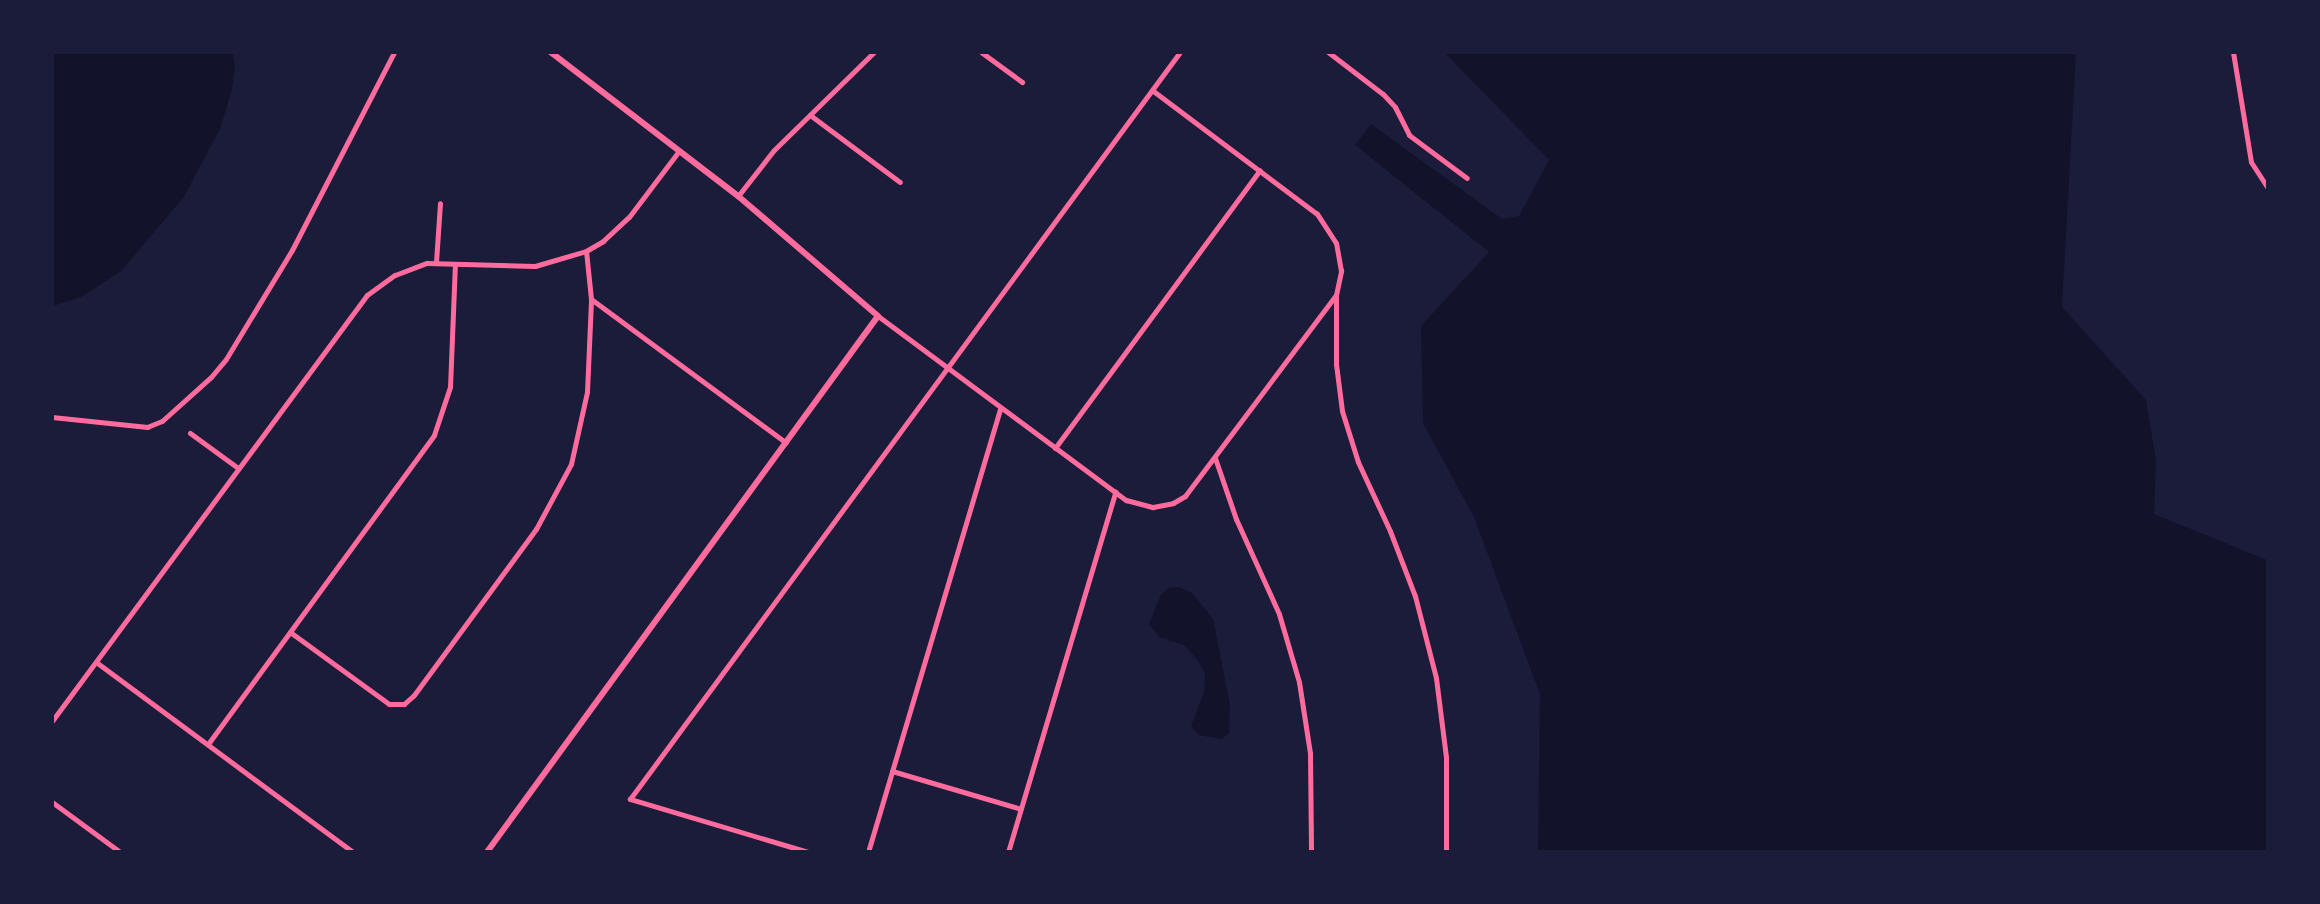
<!DOCTYPE html>
<html>
<head>
<meta charset="utf-8">
<style>
	body { margin:0 }
	#map { position:relative; width:2320px; height:904px; overflow:hidden; background:#1b1b3a; font-family:"Public Sans",sans-serif }
	div>[style] { position:absolute }
	.water>* { inset:0; background:#12122b }
	.minor>* { height:5px; margin:-2.5px; padding:0 2.5px; transform-origin:2.5px; border-radius:2.5px; background:#ff6b9d }
	.tertiary>* { height:6px; margin:-3px; padding:0 3px; transform-origin:3px; border-radius:3px; background:#ff6b9d }
	span { translate:-50% -50%; white-space:nowrap; text-align:center; line-height:1.15; -webkit-text-stroke:6px #1b1b3a; paint-order:stroke }
	.frame { position:absolute; inset:0; border:54px solid #1b1b3a; pointer-events:none }
</style>
</head>
<body>
<div id="map">
	<div class="water">
		<i style="clip-path:polygon(53px 52px,233px 53px,235px 67px,232px 89px,220px 129px,183px 198px,121px 271px,81px 297px,53px 306px)"></i>
		<i style="clip-path:polygon(1445px 53px,2076px 53px,2062px 307px,2146px 400px,2156px 461px,2154px 514px,2267px 560px,2267px 851px,1538px 851px,1540px 694px,1474px 517px,1423px 423px,1421px 326px,1489px 252px,1355px 145px,1371px 124px,1502px 219px,1519px 216px,1549px 160px)"></i>
		<i style="clip-path:polygon(1179px 587px,1192px 593px,1213px 619px,1230px 705px,1229px 734px,1221px 739px,1199px 735px,1191px 726px,1204px 692px,1205px 673px,1197px 659px,1184px 645px,1159px 637px,1149px 624px,1161px 595px,1169px 588px)"></i>
	</div>
	<div class="minor">
		<i style="left:981px;top:52px;width:51px;rotate:36.2deg"></i>
		<i style="left:1328px;top:52px;width:69px;rotate:37.4deg"></i>
		<i style="left:1383px;top:94px;width:18px;rotate:47deg"></i>
		<i style="left:1395px;top:107px;width:31px;rotate:63deg"></i>
		<i style="left:1409px;top:135px;width:72px;rotate:36.6deg"></i>
		<i style="left:2233px;top:52px;width:111px;rotate:80.7deg"></i>
		<i style="left:2251px;top:162px;width:31px;rotate:57deg"></i>
		<i style="left:810px;top:115px;width:112px;rotate:36.7deg"></i>
		<i style="left:738px;top:196px;width:58px;rotate:-52deg"></i>
		<i style="left:774px;top:150px;width:140px;rotate:-44.4deg"></i>
		<i style="left:436px;top:262px;width:59px;rotate:-86.1deg"></i>
		<i style="left:1336px;top:295px;width:69px;rotate:90deg"></i>
		<i style="left:1336px;top:364px;width:47px;rotate:82.7deg"></i>
		<i style="left:1342px;top:411px;width:53px;rotate:72.6deg"></i>
		<i style="left:1358px;top:462px;width:76px;rotate:65.1deg"></i>
		<i style="left:1390px;top:531px;width:70px;rotate:69deg"></i>
		<i style="left:1415px;top:596px;width:85px;rotate:75.6deg"></i>
		<i style="left:1436px;top:678px;width:80px;rotate:82.8deg"></i>
		<i style="left:1446px;top:757px;width:95px;rotate:90deg"></i>
		<i style="left:591px;top:299px;width:242px;rotate:36.4deg"></i>
		<i style="left:878px;top:316px;width:309px;rotate:36.6deg"></i>
		<i style="left:1126px;top:500px;width:28px;rotate:15deg"></i>
		<i style="left:1153px;top:507px;width:20px;rotate:-11deg"></i>
		<i style="left:1173px;top:503px;width:14px;rotate:-30deg"></i>
		<i style="left:1185px;top:496px;width:251px;rotate:-53.1deg"></i>
		<i style="left:1336px;top:295px;width:25px;rotate:-78deg"></i>
		<i style="left:1341px;top:271px;width:28px;rotate:-100deg"></i>
		<i style="left:1336px;top:243px;width:35px;rotate:-123deg"></i>
		<i style="left:1317px;top:214px;width:206px;rotate:-143.1deg"></i>
		<i style="left:52px;top:417px;width:96px;rotate:6deg"></i>
		<i style="left:147px;top:427px;width:16px;rotate:-22deg"></i>
		<i style="left:162px;top:421px;width:66px;rotate:-41.9deg"></i>
		<i style="left:211px;top:377px;width:23px;rotate:-50deg"></i>
		<i style="left:226px;top:359px;width:127px;rotate:-58.8deg"></i>
		<i style="left:292px;top:250px;width:223px;rotate:-62.7deg"></i>
		<i style="left:190px;top:433px;width:59px;rotate:36.1deg"></i>
		<i style="left:1055px;top:448px;width:345px;rotate:-53.6deg"></i>
		<i style="left:1215px;top:458px;width:65px;rotate:71deg"></i>
		<i style="left:1236px;top:519px;width:104px;rotate:65.6deg"></i>
		<i style="left:1279px;top:614px;width:71px;rotate:73.6deg"></i>
		<i style="left:1299px;top:682px;width:72px;rotate:81.2deg"></i>
		<i style="left:1310px;top:753px;width:99px;rotate:89.4deg"></i>
		<i style="left:290px;top:632px;width:122px;rotate:36deg"></i>
		<i style="left:389px;top:704px;width:15px"></i>
		<i style="left:404px;top:704px;width:13px;rotate:-42deg"></i>
		<i style="left:414px;top:695px;width:206px;rotate:-53.7deg"></i>
		<i style="left:536px;top:529px;width:74px;rotate:-61.7deg"></i>
		<i style="left:571px;top:464px;width:74px;rotate:-77.5deg"></i>
		<i style="left:587px;top:392px;width:93px;rotate:-87.5deg"></i>
		<i style="left:591px;top:299px;width:48px;rotate:-95.9deg"></i>
		<i style="left:96px;top:662px;width:320px;rotate:36.5deg"></i>
		<i style="left:52px;top:721px;width:530px;rotate:-53.52deg"></i>
		<i style="left:367px;top:295px;width:34px;rotate:-36deg"></i>
		<i style="left:395px;top:275px;width:34px;rotate:-21deg"></i>
		<i style="left:427px;top:263px;width:108px;rotate:1.6deg"></i>
		<i style="left:535px;top:266px;width:53px;rotate:-16.4deg"></i>
		<i style="left:586px;top:251px;width:20px;rotate:-30deg"></i>
		<i style="left:603px;top:241px;width:35px;rotate:-43deg"></i>
		<i style="left:629px;top:217px;width:83px;rotate:-52.9deg"></i>
		<i style="left:208px;top:744px;width:383px;rotate:-53.8deg"></i>
		<i style="left:434px;top:435px;width:51px;rotate:-71.6deg"></i>
		<i style="left:450px;top:387px;width:123px;rotate:-87.7deg"></i>
		<i style="left:892px;top:771px;width:134px;rotate:16.4deg"></i>
		<i style="left:52px;top:802px;width:84px;rotate:36.3deg"></i>
		<i style="left:808px;top:852px;width:186px;rotate:-163.4deg"></i>
		<i style="left:630px;top:799px;width:928px;rotate:-53.64deg"></i>
		<i style="left:868px;top:852px;width:463px;rotate:-73.4deg"></i>
		<i style="left:1008px;top:852px;width:376px;rotate:-73.4deg"></i>
	</div>
	<div class="tertiary">
		<i style="left:487px;top:852px;width:663px;rotate:-53.89deg"></i>
		<i style="left:878px;top:316px;width:184px;rotate:-139.4deg"></i>
		<i style="left:738px;top:196px;width:237px;rotate:-142.5deg"></i>
	</div>
	<div class="frame"></div>
</div>
</body>
</html>
